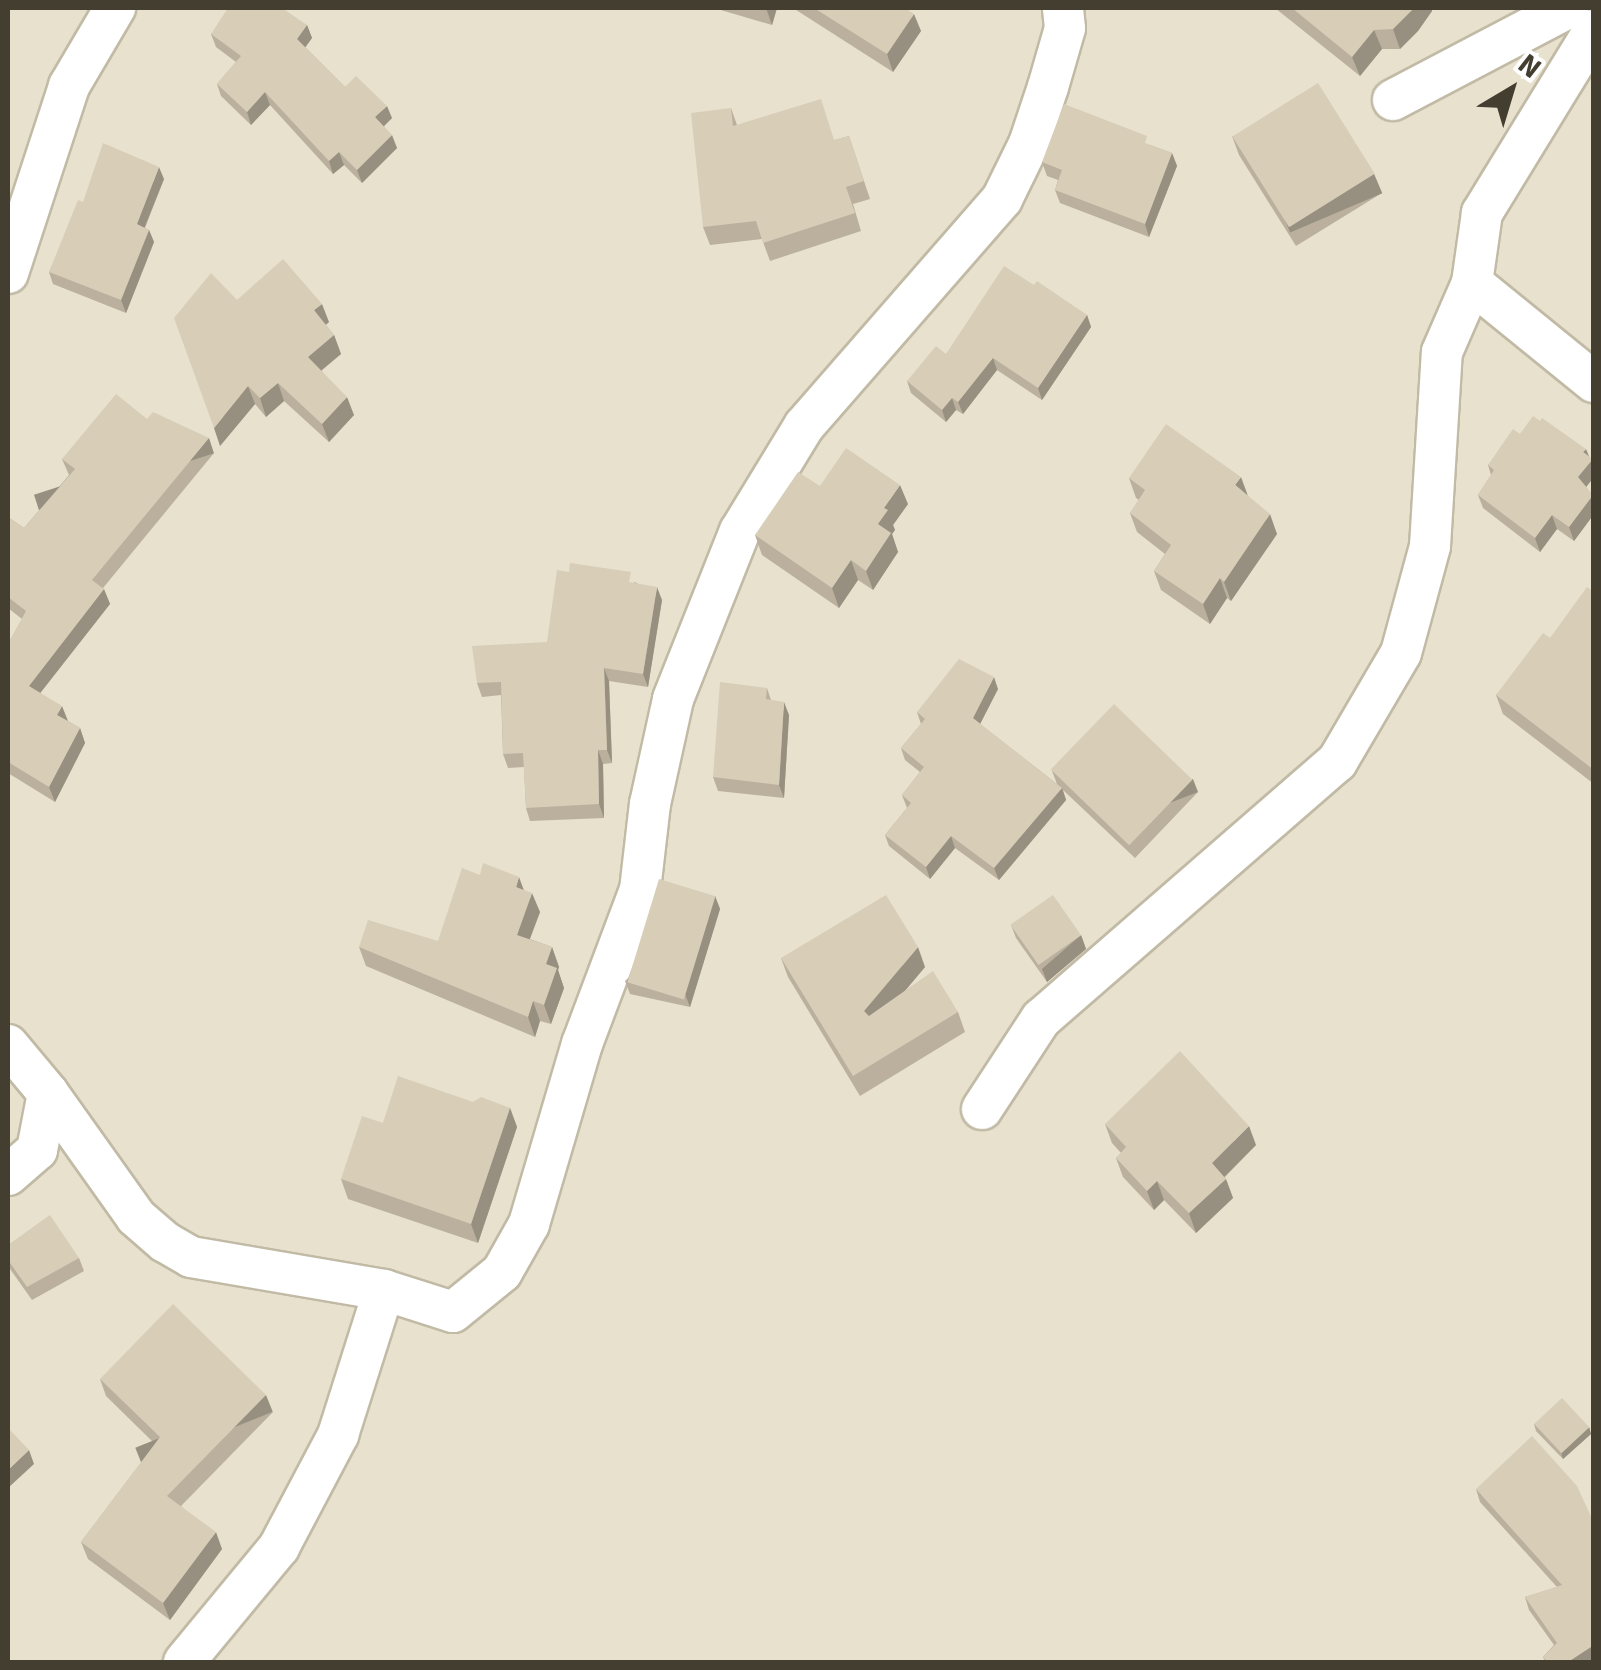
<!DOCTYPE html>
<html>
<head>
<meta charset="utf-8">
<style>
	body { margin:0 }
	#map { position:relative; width:1601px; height:1670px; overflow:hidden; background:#f3eee0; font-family:Signika,sans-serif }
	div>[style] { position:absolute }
	.residential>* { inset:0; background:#e7e1ce; transform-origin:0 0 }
	.roads { filter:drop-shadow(2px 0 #c1baa5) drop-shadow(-2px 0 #c1baa5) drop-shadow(0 2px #c1baa5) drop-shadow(0 -2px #c1baa5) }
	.street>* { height:40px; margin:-20px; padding:0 20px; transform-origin:20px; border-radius:20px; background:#fff }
	.wall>* { inset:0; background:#bab09d }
	.shaded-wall>* { inset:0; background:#979080; transform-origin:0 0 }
	.building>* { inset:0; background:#d8cdb7; transform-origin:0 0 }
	span { translate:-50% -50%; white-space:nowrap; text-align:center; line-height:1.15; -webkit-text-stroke:9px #fff; paint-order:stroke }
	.frame { position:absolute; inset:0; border:10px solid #443e31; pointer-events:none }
	.north { position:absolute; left:1461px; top:40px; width:100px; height:100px; -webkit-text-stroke:8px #fff; paint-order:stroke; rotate:38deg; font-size:28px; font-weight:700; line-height:40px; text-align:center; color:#443e31 }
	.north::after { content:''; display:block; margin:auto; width:35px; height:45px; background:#443e31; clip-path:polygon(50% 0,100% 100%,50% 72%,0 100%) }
</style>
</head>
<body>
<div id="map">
	<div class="residential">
		<i style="left:8px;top:8px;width:1585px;height:1654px"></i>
	</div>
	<div class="roads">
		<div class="street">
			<i style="left:1393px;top:100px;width:198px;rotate:-27.7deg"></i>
			<i style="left:8px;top:273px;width:197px;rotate:-71.9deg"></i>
			<i style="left:69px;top:86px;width:91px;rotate:-59.5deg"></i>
			<i style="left:1472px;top:283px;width:157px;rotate:39.1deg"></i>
			<i style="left:8px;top:1045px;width:62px;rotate:50.2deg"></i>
			<i style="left:48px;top:1093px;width:58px;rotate:100.9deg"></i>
			<i style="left:37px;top:1150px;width:38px;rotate:139deg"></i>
			<i style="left:48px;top:1093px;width:152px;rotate:54.6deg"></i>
			<i style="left:136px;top:1217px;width:38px;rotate:41deg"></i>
			<i style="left:165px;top:1242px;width:30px;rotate:30deg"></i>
			<i style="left:191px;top:1257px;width:196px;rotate:9.7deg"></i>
			<i style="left:384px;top:1290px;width:72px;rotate:17.7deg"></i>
			<i style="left:453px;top:1312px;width:63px;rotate:-39.2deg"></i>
			<i style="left:502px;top:1272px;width:55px;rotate:-60.6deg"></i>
			<i style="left:529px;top:1224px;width:188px;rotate:-73.6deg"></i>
			<i style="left:582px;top:1044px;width:165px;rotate:-69.4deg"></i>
			<i style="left:640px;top:890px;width:87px;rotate:-83.4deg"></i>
			<i style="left:650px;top:804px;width:107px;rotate:-77.6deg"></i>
			<i style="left:673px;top:699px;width:181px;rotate:-68.3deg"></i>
			<i style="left:740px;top:531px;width:123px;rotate:-58.6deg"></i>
			<i style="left:804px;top:426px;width:301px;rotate:-48.9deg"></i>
			<i style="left:1002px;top:199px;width:61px;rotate:-63.9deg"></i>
			<i style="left:1029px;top:144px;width:60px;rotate:-71.6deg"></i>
			<i style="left:1048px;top:87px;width:61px;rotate:-73.9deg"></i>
			<i style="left:1065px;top:28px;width:20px;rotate:-96deg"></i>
			<i style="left:982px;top:1109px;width:108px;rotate:-56.8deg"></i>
			<i style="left:1041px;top:1019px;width:392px;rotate:-41deg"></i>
			<i style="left:1337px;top:762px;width:126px;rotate:-59.6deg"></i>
			<i style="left:1401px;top:653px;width:111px;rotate:-74.8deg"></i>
			<i style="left:1430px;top:546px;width:194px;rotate:-86.5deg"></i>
			<i style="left:1442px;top:352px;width:75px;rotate:-66.5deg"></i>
			<i style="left:1472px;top:283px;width:71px;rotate:-81.9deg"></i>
			<i style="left:1482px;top:213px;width:215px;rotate:-58.5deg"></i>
			<i style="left:184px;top:1662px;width:149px;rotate:-50.4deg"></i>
			<i style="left:279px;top:1547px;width:127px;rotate:-62.2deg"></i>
			<i style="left:338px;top:1435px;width:152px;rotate:-72.4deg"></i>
		</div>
	</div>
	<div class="wall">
		<i style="clip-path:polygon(714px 8px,777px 8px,772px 25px)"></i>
		<i style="clip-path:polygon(793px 8px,905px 8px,921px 31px,893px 72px)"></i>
		<i style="clip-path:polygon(1275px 8px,1432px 8px,1432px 11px,1418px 31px,1400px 49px,1382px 49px,1360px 76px)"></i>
		<i style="clip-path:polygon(240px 9px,307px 25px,312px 38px,305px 47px,345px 87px,392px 118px,384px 126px,397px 148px,362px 183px,344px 165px,333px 174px,270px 105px,251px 125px,221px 96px,217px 84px,236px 62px,216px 47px,211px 34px)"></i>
		<i style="clip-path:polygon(731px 108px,737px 125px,835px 140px,849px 136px,870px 199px,853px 204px,861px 231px,770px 261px,762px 239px,710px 245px,703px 227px)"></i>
		<i style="clip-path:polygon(1232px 136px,1374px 174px,1382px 193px,1296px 246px,1239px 155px)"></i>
		<i style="clip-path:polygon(1150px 145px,1172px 153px,1177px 166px,1149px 237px,1060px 203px,1055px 190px,1058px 180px,1047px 176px,1042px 162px)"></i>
		<i style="clip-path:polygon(164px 179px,145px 228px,149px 230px,154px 242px,126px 313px,53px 284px,49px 272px,83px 202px)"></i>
		<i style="clip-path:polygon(1034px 285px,1087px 315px,1091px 327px,1042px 400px,997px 370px,963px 414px,956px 410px,946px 422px,911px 393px,907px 381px,946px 354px)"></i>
		<i style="clip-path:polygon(237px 300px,329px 322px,326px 325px,334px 335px,341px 354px,321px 370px,354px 415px,329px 442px,284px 401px,266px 417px,255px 404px,220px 446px)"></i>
		<i style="clip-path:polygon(147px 419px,214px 453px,103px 588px,110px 604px,40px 693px,68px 721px,80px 728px,85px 743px,55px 802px,8px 773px,8px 644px,22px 619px,8px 608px,8px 517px,24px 528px,69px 475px,62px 459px)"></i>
		<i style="clip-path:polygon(1520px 434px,1593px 459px,1594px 477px,1586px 487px,1594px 497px,1594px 514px,1574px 541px,1557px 529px,1540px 552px,1483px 508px,1478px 495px,1491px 475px,1488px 465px)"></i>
		<i style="clip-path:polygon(1129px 478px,1248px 496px,1277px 534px,1231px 601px,1227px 598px,1210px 624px,1161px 590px,1154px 571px,1165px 554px,1137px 532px,1130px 513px,1139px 500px,1136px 498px)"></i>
		<i style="clip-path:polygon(820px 486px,908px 504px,893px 525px,895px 530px,892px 534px,898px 552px,873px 590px,858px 580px,839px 608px,762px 555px,755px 535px)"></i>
		<i style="clip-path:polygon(635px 582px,662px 600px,648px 687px,609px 681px,612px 763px,603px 764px,604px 818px,530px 821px,526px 808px,524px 767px,508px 768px,503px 754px,501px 695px,482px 697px,477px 683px,547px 642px)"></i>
		<i style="clip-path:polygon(1594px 592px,1594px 784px,1503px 714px,1496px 695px)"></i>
		<i style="clip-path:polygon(767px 688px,771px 700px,789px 715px,784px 798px,718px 791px,713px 777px)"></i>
		<i style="clip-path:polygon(998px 689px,980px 724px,1057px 784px,1052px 771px,1198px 792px,1135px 858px,1063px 790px,1066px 800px,999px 880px,955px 848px,930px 879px,889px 846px,885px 835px,907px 808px,902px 795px,920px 772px,905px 760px,901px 748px,921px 724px,917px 712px)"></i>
		<i style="clip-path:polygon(524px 890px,540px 912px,530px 939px,552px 947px,559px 967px,558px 970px,564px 988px,551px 1024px,540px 1021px,535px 1037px,366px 966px,359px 947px,438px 941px)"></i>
		<i style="clip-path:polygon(715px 896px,720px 909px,690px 1007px,630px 994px,625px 981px)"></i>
		<i style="clip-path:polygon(1011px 925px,1081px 935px,1086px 949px,1047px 982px,1016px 938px)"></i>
		<i style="clip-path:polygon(781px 958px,925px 967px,905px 991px,958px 1012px,965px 1032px,860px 1096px,788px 977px)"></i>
		<i style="clip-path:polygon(473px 1102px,510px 1108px,517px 1127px,478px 1243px,348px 1199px,341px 1179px,383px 1123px)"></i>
		<i style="clip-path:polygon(1105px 1124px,1256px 1145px,1225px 1177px,1233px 1198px,1196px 1233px,1164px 1200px,1154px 1210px,1123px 1177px,1116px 1158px,1121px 1153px,1112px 1143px)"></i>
		<i style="clip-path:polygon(8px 1245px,79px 1258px,84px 1271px,32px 1300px,8px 1266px)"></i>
		<i style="clip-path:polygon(100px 1379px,273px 1412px,181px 1506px,222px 1549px,170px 1620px,88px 1559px,81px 1542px,155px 1444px,106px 1396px)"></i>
		<i style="clip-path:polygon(1534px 1424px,1589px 1427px,1591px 1434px,1563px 1459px,1536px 1431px)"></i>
		<i style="clip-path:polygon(1476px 1489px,1594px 1523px,1594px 1661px,1591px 1662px,1545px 1662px,1543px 1657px,1554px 1645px,1529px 1610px,1525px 1597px,1557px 1587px,1480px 1502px)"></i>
	</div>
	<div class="shaded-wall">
		<i style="clip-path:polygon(766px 8px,777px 8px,772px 25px)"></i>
		<i style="clip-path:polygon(1414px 8px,1432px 8px,1432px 11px,1418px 31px,1400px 49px,1393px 29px)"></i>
		<i style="clip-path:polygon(914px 14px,921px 31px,893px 72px,887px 54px)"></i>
		<i style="clip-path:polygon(307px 25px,312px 38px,302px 52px,297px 39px)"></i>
		<i style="clip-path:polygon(1374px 30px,1382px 49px,1360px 76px,1352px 57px)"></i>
		<i style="clip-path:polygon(265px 92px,270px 105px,251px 125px,247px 112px)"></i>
		<i style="clip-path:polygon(387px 106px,392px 118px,380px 130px,375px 117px)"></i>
		<i style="clip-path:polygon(392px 135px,397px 148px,362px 183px,357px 170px)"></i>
		<i style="clip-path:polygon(339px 152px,344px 165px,333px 174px,329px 161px)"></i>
		<i style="clip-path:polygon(1172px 153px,1177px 166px,1149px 237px,1145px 224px)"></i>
		<i style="clip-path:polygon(159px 167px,164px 179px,141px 236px,137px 224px)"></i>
		<i style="left:1374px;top:174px;width:21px;height:100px;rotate:67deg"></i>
		<i style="clip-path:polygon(149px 230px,154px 242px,126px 313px,121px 300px)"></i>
		<i style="clip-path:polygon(322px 304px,329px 322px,321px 328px,314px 310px)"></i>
		<i style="clip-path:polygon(1087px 315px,1091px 327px,1042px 400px,1038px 388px)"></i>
		<i style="clip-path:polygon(334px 335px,341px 354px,315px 376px,308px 357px)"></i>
		<i style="clip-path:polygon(993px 358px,997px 370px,963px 414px,958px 402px)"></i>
		<i style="clip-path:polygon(278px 383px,284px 401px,266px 417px,260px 398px)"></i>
		<i style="clip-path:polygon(248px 386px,255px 404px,220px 446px,214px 428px)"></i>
		<i style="clip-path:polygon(347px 397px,354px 415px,329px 442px,322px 424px)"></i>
		<i style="clip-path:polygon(952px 398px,956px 410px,946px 422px,942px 410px)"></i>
		<i style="left:209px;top:438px;width:16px;height:184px;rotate:72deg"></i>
		<i style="clip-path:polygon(1586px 449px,1591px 461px,1593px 459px,1594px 461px,1594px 477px,1583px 491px,1578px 477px,1583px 452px)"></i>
		<i style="clip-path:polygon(1241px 477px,1248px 496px,1235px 485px)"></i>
		<i style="clip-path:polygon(900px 485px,908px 504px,893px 525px,895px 530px,892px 534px,898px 552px,873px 590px,866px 571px,878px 524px,884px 508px)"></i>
		<i style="clip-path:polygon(1593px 495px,1594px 514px,1574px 541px,1569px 527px)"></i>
		<i style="clip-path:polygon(1270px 514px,1277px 534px,1231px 601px,1224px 582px)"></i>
		<i style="clip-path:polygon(1552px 515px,1557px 529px,1540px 552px,1535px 538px)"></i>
		<i style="clip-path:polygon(851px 560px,858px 580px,839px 608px,832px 588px)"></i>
		<i style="clip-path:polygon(1220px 578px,1227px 598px,1210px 624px,1203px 604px)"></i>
		<i style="clip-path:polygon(657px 587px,662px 600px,648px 687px,643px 674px)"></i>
		<i style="clip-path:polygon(104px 589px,110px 604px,34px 701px,29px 686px)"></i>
		<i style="clip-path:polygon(604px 668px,609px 681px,612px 763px,607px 750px)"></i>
		<i style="clip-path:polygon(994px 677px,998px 689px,977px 730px,973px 718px)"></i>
		<i style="clip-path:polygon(784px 702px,789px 715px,784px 798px,779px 785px)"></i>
		<i style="clip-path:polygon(62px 706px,68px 721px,57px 715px)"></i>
		<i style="clip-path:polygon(80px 728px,85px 743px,55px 802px,49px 787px)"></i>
		<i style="clip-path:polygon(598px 750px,603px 764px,604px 818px,599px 804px)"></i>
		<i style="left:1193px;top:779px;width:14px;height:91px;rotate:69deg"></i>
		<i style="clip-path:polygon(1062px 788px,1066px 800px,999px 880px,994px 868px)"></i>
		<i style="clip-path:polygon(951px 836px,955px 848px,930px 879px,926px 867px)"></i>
		<i style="clip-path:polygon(519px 877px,526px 896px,516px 887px)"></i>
		<i style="clip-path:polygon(532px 893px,540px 912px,524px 954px,517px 935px)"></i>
		<i style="clip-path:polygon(715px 896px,720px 909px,690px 1007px,685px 994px)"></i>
		<i style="clip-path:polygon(1081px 935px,1086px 949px,1047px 982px,1042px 969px)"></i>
		<i style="clip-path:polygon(552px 947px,559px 967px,558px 970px,564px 988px,551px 1024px,544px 1005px,546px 964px)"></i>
		<i style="clip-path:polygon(918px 947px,925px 967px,871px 1031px,864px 1011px)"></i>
		<i style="clip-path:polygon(533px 1001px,540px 1021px,535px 1037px,528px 1017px)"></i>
		<i style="clip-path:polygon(510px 1108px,517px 1127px,478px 1243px,471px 1224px)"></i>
		<i style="clip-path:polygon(1249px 1126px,1256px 1145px,1219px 1182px,1212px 1163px)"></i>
		<i style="clip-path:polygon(1226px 1179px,1233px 1198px,1196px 1233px,1189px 1213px)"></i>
		<i style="clip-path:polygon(1157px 1181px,1164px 1200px,1154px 1210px,1147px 1191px)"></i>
		<i style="left:266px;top:1395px;width:18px;height:141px;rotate:68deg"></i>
		<i style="clip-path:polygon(1589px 1427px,1591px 1434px,1563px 1459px,1561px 1452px)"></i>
		<i style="clip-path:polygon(29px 1450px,34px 1464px,8px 1488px,8px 1470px)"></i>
		<i style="clip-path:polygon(216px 1532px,222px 1549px,170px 1620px,163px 1603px)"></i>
		<i style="clip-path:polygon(1594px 1645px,1594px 1661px,1591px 1662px,1568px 1662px)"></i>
	</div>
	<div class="building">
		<i style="clip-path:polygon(228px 8px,237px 8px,240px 9px,241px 8px,282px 8px,307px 25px,297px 39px,345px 87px,356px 76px,387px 106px,375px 117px,392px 135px,357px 170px,339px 152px,329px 161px,265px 92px,247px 112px,217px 84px,241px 56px,211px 34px)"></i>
		<i style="clip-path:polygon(814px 8px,905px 8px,914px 14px,887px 54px)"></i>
		<i style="clip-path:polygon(1292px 8px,1414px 8px,1393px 29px,1374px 30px,1352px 57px)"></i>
		<i style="left:1318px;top:83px;width:107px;height:101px;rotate:58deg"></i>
		<i style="clip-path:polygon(821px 99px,834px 140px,849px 136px,864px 181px,846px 187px,855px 213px,763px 243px,756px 221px,703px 227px,691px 113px,731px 108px,733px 126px)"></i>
		<i style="clip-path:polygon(1064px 104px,1147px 136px,1145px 143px,1172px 153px,1145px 224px,1055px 190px,1062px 170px,1042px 162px)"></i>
		<i style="clip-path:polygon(103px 143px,159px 167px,137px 224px,149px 230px,121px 300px,49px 272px,78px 200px,83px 202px)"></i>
		<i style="clip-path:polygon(283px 259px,322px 304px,314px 310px,334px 335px,308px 357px,347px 397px,322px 424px,278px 383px,260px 398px,248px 386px,214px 428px,174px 318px,211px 273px,237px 300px)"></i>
		<i style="clip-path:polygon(1004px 266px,1034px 285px,1037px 281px,1087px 315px,1038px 388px,993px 358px,958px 402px,952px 398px,942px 410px,907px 381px,936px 346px,946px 354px)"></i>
		<i style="clip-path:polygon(116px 394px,147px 419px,153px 412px,209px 438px,92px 580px,104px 589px,29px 686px,62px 706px,57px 715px,80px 728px,49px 787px,8px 762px,8px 644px,26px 611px,8px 597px,8px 517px,24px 528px,75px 469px,62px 459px)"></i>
		<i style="clip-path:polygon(1533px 416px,1540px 421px,1542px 418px,1586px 449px,1583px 452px,1593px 459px,1578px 477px,1593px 495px,1569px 527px,1552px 515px,1535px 538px,1478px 495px,1494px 470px,1488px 465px,1513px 429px,1520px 434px)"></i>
		<i style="clip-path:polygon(1166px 424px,1241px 477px,1235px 485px,1270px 514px,1224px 582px,1220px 578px,1203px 604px,1154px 571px,1171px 545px,1130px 513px,1145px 490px,1129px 478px)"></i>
		<i style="clip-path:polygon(846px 448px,900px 485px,884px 508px,888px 510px,878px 524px,891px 533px,866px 571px,851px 560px,832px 588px,755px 535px,798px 472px,820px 486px)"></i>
		<i style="clip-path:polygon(570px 563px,631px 572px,629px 582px,657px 587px,643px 674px,604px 668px,607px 750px,598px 750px,599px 804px,526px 808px,523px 753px,503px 754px,501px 682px,477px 683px,472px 646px,547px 642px,557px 570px,569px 572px)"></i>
		<i style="clip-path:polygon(1587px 587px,1594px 592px,1594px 770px,1496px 695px,1543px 633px,1550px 638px)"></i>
		<i style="clip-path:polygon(959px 659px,994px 677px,973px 718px,1062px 788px,994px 868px,951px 836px,926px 867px,885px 835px,911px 803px,902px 795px,924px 767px,901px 748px,925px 719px,917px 712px)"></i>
		<i style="clip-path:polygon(720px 682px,767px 688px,766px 699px,784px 702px,779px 785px,713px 777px)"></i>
		<i style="left:1114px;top:704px;width:109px;height:91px;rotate:44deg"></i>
		<i style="clip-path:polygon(483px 863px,519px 877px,516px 887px,532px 893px,517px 935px,552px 947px,546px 964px,557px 968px,544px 1005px,533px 1001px,528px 1017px,359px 947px,368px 920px,438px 941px,462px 868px,480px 875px)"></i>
		<i style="left:659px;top:879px;width:59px;height:108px;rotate:17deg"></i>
		<i style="clip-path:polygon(886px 895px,918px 947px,864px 1011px,869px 1016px,933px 971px,958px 1012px,853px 1076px,781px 958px)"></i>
		<i style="left:1053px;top:895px;width:49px;height:52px;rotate:55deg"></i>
		<i style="clip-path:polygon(1180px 1051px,1249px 1126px,1212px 1163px,1226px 1179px,1189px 1213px,1157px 1181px,1147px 1191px,1116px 1158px,1126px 1147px,1105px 1124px)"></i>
		<i style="clip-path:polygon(398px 1076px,473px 1102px,481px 1097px,510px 1108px,471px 1224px,341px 1179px,362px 1116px,383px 1123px)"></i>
		<i style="clip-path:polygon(50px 1215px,79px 1258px,27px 1287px,8px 1260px,8px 1245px)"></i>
		<i style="clip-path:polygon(173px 1304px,266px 1395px,167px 1496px,216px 1532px,163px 1603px,81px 1542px,160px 1437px,100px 1379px)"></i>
		<i style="left:1562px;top:1398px;width:40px;height:38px;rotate:47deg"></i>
		<i style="clip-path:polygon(8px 1428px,29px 1450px,8px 1470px)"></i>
		<i style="clip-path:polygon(1532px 1436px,1577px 1486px,1594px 1523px,1594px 1645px,1568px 1662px,1547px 1662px,1543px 1657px,1557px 1643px,1525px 1597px,1562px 1585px,1476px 1489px)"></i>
	</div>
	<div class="frame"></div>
	<div class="north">N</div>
</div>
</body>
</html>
